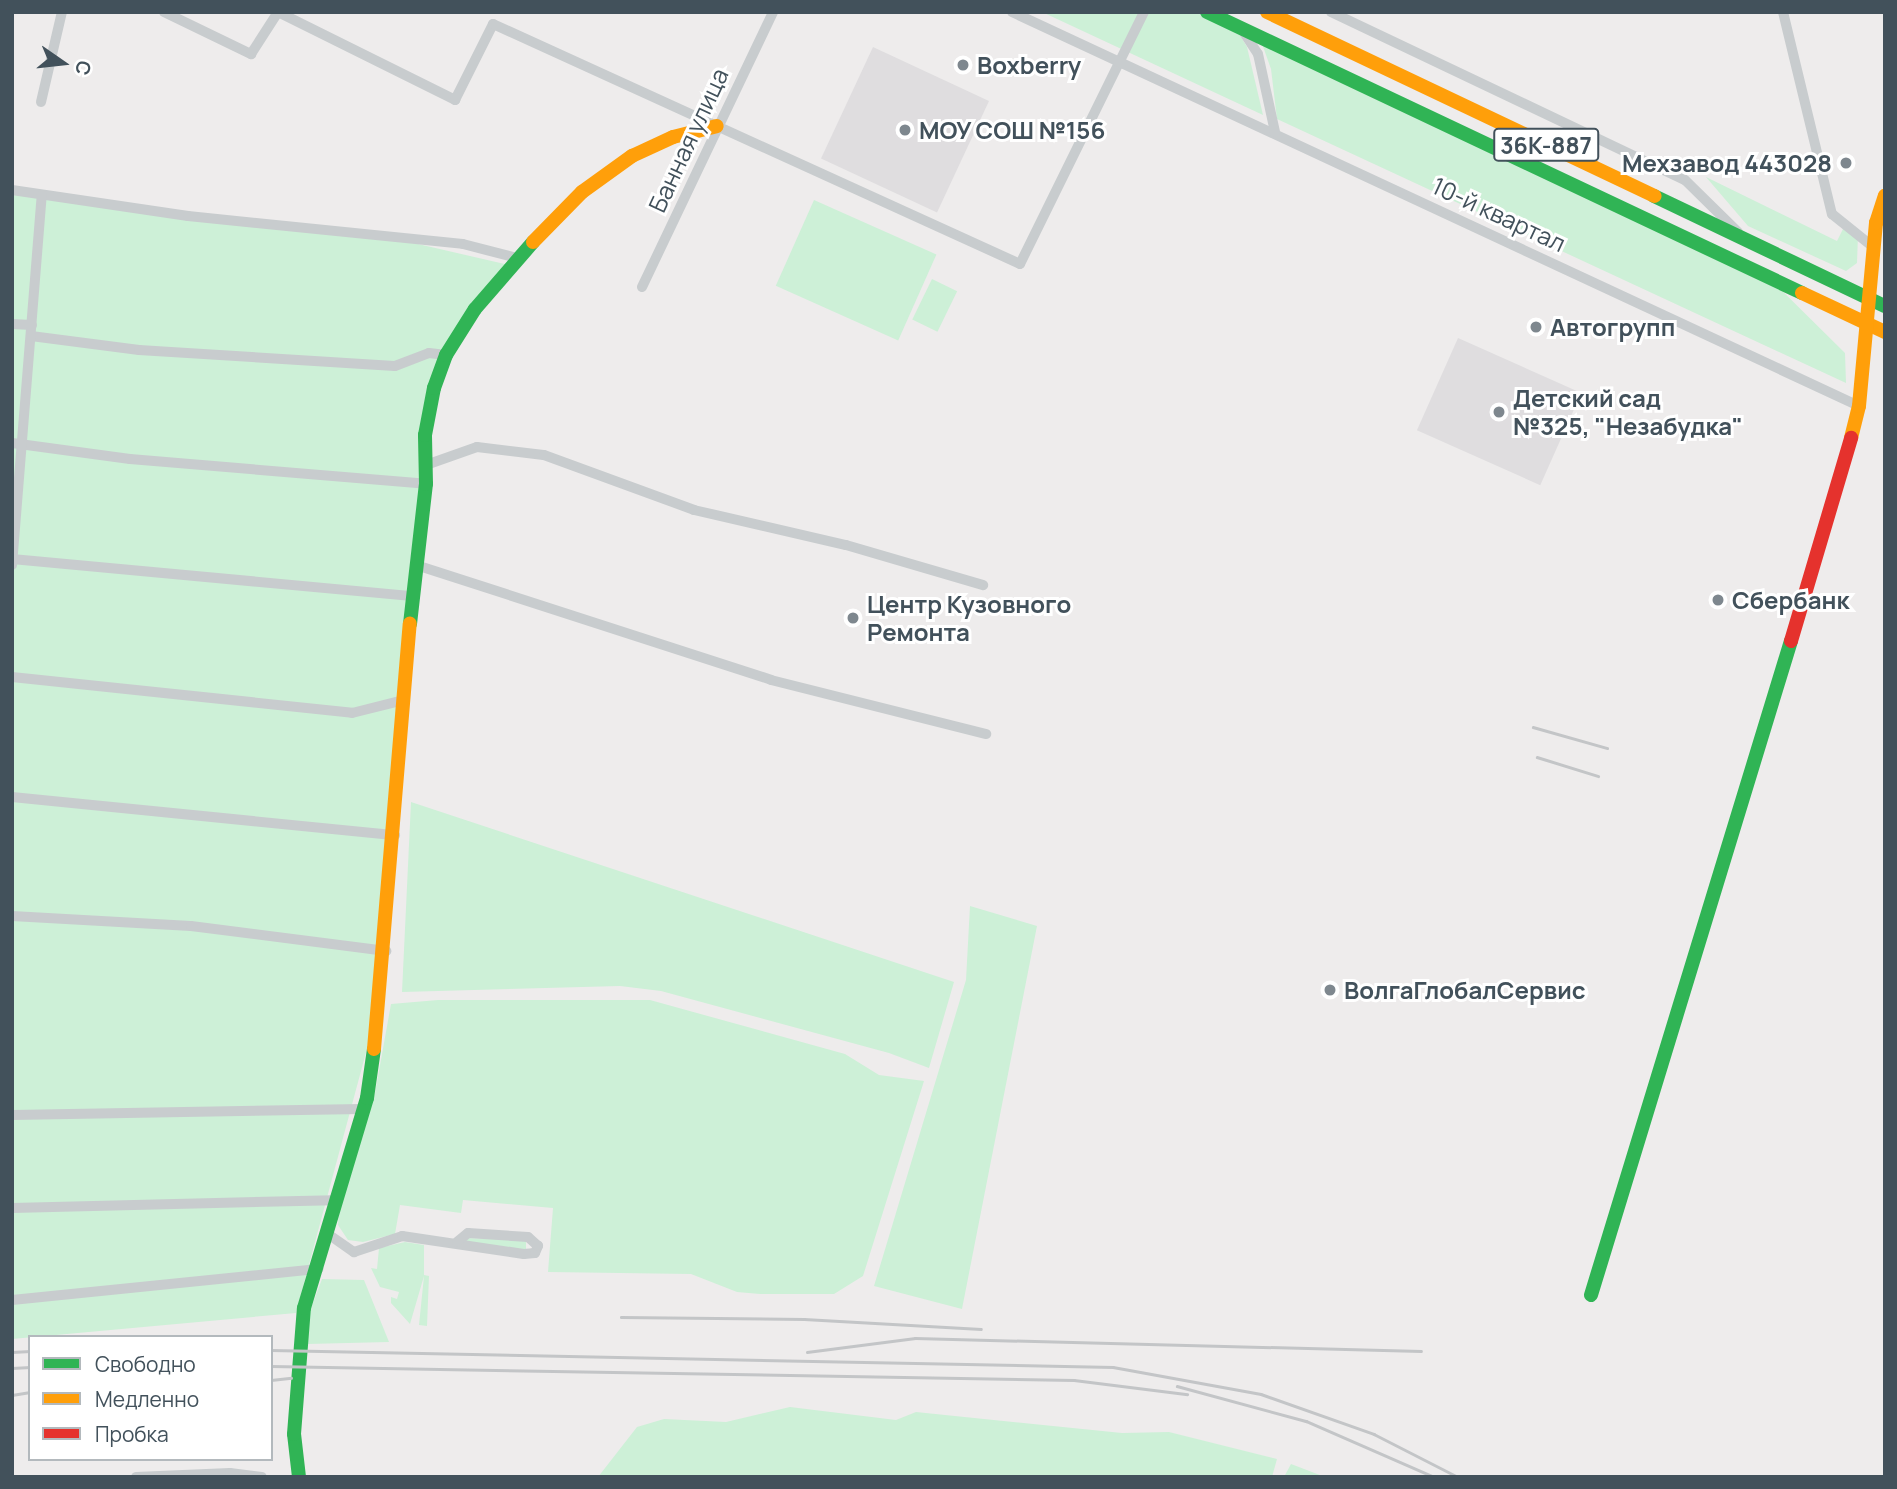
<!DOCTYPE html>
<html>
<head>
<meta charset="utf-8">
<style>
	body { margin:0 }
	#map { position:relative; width:1897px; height:1489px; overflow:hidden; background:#eeecec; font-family:Manrope,sans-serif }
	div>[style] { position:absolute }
	.education>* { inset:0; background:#dfdddf; transform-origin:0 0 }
	.green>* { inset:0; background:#cdf0d7; transform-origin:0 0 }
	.street>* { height:10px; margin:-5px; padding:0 5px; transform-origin:5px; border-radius:5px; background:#c8ccce }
	.fast>* { height:14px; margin:-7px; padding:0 7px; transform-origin:7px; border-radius:7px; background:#30b455 }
	.slow>* { height:14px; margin:-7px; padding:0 7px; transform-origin:7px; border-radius:7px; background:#ff9f0a }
	.jam>* { height:14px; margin:-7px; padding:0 7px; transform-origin:7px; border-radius:7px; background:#e5322d }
	.rail>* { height:2.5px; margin:-1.25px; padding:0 1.25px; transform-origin:1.25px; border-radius:1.25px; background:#c3c5c7 }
	.dots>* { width:19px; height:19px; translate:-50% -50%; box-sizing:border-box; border:4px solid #fff; border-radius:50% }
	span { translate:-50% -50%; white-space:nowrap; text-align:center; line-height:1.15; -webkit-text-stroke:6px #fff; paint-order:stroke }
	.shield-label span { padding:2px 5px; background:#fff; border:2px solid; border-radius:5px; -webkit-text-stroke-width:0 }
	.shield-label { font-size:23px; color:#42515b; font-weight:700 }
	.poi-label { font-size:24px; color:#42515b; font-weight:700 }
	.left { translate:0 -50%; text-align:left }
	.right { translate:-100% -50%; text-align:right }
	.street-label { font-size:24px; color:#42515b }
	.frame { position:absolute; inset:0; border:14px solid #42515b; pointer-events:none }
	.legend { position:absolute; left:28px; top:1335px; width:245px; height:126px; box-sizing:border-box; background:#fff; border:2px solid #b3b9bd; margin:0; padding:9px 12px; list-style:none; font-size:21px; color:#42515b }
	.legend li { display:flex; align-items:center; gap:14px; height:35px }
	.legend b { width:35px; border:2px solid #b3b9bd }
	.north { position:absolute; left:28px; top:28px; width:70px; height:70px; -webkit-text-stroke:5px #fff; paint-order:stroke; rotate:104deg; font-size:19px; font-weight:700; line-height:28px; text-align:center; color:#42515b }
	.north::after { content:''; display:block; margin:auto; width:24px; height:32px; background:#42515b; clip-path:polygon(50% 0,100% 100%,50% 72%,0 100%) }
</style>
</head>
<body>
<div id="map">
	<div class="education">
		<i style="left:873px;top:47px;width:128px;height:123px;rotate:25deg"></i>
		<i style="left:1458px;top:338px;width:135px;height:101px;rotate:24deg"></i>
	</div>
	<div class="green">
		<i style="clip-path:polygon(1042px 12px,1205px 12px,1235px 27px,1247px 47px,1263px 115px)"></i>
		<i style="clip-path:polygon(1260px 38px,1766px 275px,1845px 353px,1846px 383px,1277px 119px,1271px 69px)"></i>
		<i style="clip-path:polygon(1706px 177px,1837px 241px,1845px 225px,1858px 235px,1857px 263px,1846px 271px,1748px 226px)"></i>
		<i style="clip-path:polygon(12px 194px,392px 238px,509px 265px,440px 354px,410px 563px,380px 948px,368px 1045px,296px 1313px,12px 1339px)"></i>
		<i style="left:814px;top:200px;width:134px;height:94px;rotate:24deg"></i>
		<i style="left:932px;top:279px;width:28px;height:45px;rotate:26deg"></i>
		<i style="clip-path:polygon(411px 802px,954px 982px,929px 1068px,889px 1053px,661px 991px,620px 986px,402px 992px)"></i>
		<i style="clip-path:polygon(970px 906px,1037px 926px,962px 1309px,874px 1286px,966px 980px)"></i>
		<i style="clip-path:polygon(438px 1000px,650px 1000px,845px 1054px,879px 1075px,924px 1081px,863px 1276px,834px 1294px,760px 1294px,737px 1292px,691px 1274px,548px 1272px,553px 1208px,463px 1200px,461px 1213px,400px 1205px,395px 1234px,363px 1242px,348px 1240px,338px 1225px,339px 1207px,375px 1093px,391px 1004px)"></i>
		<i style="clip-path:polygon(465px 1238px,526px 1240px,526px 1251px,467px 1246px)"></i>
		<i style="clip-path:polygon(405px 1242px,424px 1245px,424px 1275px,429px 1276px,427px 1326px,419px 1325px,424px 1276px,410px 1324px,391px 1303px,391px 1297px,397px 1299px,399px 1292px,380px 1287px,371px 1268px,377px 1269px,379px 1248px)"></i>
		<i style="clip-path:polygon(322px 1279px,364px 1280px,389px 1342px,307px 1344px,308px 1316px)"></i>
		<i style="clip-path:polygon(790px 1407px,896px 1420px,916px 1412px,1122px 1433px,1169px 1432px,1277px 1459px,1272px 1477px,598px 1477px,637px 1427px,664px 1419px,726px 1422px)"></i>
		<i style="clip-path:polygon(1291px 1464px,1325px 1477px,1284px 1477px)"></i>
	</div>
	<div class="street">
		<i style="left:164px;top:12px;width:97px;rotate:25.8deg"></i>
		<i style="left:251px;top:54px;width:50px;rotate:-57.3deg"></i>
		<i style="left:278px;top:12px;width:198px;rotate:26.4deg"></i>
		<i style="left:455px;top:100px;width:85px;rotate:-63.4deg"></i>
		<i style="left:493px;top:24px;width:579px;rotate:24.48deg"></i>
		<i style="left:1020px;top:264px;width:281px;rotate:-63.8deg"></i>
		<i style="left:1012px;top:12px;width:934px;rotate:24.95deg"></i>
		<i style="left:1331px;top:12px;width:392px;rotate:25.4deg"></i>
		<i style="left:1685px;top:180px;width:74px;rotate:44.5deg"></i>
		<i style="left:1783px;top:12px;width:208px;rotate:76.4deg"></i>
		<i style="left:1832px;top:214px;width:53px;rotate:38.8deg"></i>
		<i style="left:1243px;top:31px;width:27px;rotate:57deg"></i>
		<i style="left:1258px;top:54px;width:80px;rotate:77.7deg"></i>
		<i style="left:41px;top:102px;width:92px;rotate:-76.9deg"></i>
		<i style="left:12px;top:190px;width:178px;rotate:8.4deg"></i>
		<i style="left:188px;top:216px;width:276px;rotate:5.8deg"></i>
		<i style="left:463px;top:244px;width:56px;rotate:14.5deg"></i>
		<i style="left:642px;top:287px;width:305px;rotate:-64.5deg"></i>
		<i style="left:12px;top:324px;width:20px;rotate:3deg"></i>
		<i style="left:31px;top:336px;width:109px;rotate:7.4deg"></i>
		<i style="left:139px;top:350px;width:256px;rotate:3.6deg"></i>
		<i style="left:395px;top:366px;width:36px;rotate:-21deg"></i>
		<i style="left:429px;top:353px;width:17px;rotate:7deg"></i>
		<i style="left:12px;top:443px;width:119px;rotate:7.7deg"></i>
		<i style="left:130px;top:459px;width:297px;rotate:4.8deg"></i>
		<i style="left:426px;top:465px;width:54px;rotate:-19.4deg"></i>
		<i style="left:477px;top:447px;width:67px;rotate:6.8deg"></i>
		<i style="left:544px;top:455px;width:160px;rotate:20.1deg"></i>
		<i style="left:694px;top:510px;width:156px;rotate:13deg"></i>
		<i style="left:846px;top:545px;width:143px;rotate:16.3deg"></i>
		<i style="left:12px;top:559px;width:402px;rotate:5.3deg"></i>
		<i style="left:12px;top:565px;width:371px;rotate:-85.4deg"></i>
		<i style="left:416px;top:565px;width:373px;rotate:17.9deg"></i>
		<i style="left:771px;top:680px;width:222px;rotate:14.1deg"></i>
		<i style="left:12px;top:677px;width:342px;rotate:6deg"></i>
		<i style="left:352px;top:713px;width:54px;rotate:-14deg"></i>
		<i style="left:12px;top:797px;width:385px;rotate:5.7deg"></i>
		<i style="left:12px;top:916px;width:179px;rotate:3.2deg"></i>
		<i style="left:191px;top:926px;width:197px;rotate:7.3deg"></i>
		<i style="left:12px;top:1115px;width:350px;rotate:-1deg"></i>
		<i style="left:12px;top:1208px;width:321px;rotate:-1.4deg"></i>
		<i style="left:328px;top:1234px;width:32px;rotate:35deg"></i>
		<i style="left:354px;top:1252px;width:51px;rotate:-18.4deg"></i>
		<i style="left:402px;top:1236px;width:123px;rotate:8.4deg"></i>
		<i style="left:524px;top:1254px;width:11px;rotate:-5deg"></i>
		<i style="left:535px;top:1253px;width:8px;rotate:-67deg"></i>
		<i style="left:538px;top:1246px;width:13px;rotate:-138deg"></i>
		<i style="left:528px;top:1237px;width:60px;rotate:-176.2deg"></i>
		<i style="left:468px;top:1233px;width:14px;rotate:141deg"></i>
		<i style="left:12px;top:1300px;width:308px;rotate:-5.8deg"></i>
		<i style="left:136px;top:1477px;width:94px;rotate:-2.4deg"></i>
		<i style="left:230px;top:1473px;width:32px;rotate:7deg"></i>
	</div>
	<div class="fast">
		<i style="left:1207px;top:12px;width:658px;rotate:25.28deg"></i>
		<i style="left:1654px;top:196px;width:256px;rotate:25.5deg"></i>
		<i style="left:410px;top:624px;width:141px;rotate:-83.5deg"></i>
		<i style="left:426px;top:484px;width:49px;rotate:-91.2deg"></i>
		<i style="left:425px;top:435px;width:48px;rotate:-79.2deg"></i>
		<i style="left:434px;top:388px;width:35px;rotate:-70deg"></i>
		<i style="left:446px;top:355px;width:54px;rotate:-57.8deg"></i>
		<i style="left:475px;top:309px;width:89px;rotate:-49.1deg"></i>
		<i style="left:1591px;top:1295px;width:684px;rotate:-73deg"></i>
		<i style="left:299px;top:1477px;width:43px;rotate:-96.6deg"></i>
		<i style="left:294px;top:1434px;width:126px;rotate:-85.5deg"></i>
		<i style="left:304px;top:1308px;width:219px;rotate:-73.3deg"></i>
		<i style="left:367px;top:1098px;width:49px;rotate:-81.9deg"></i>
	</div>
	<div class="slow">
		<i style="left:1267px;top:12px;width:429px;rotate:25.4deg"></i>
		<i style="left:533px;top:242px;width:70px;rotate:-45.6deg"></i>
		<i style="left:582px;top:192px;width:62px;rotate:-35.8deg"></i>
		<i style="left:632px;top:156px;width:45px;rotate:-24.9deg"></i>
		<i style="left:673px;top:137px;width:45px;rotate:-14deg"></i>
		<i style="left:1802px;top:293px;width:92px;rotate:25.2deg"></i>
		<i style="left:1851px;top:438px;width:33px;rotate:-76deg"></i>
		<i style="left:1859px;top:406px;width:184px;rotate:-84.7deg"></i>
		<i style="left:1876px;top:223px;width:29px;rotate:-72deg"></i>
		<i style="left:374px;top:1049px;width:427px;rotate:-85.2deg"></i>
	</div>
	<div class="jam">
		<i style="left:1791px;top:641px;width:212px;rotate:-73.5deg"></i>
	</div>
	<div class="rail">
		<i style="left:1533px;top:727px;width:77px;rotate:15.8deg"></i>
		<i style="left:1537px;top:757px;width:64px;rotate:17.3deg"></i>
		<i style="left:621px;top:1317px;width:183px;rotate:0.6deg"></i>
		<i style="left:804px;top:1319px;width:177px;rotate:3.2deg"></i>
		<i style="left:271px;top:1350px;width:842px;rotate:1.16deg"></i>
		<i style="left:1113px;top:1367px;width:150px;rotate:10.3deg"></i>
		<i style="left:1261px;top:1394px;width:120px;rotate:19.5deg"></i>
		<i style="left:1374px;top:1434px;width:94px;rotate:27.1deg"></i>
		<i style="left:12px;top:1352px;width:18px;rotate:-3deg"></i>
		<i style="left:807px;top:1352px;width:109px;rotate:-7.4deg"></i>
		<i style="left:915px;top:1338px;width:506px;rotate:1.47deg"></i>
		<i style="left:271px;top:1366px;width:803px;rotate:1deg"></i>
		<i style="left:1074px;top:1380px;width:114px;rotate:7.1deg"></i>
		<i style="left:12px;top:1368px;width:18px;rotate:-3deg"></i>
		<i style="left:271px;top:1380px;width:20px;rotate:-6deg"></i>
		<i style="left:1177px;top:1386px;width:134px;rotate:15.2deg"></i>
		<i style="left:1306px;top:1421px;width:140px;rotate:23.6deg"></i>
		<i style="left:12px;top:1395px;width:18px;rotate:-9deg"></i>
	</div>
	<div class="dots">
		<i style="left:963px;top:65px;background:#7e878e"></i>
		<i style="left:905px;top:130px;background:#7e878e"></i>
		<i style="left:1846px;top:163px;background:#7e878e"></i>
		<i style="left:1536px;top:327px;background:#7e878e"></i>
		<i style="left:1499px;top:412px;background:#7e878e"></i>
		<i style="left:1718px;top:600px;background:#7e878e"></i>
		<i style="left:853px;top:618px;background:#7e878e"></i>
		<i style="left:1330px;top:990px;background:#7e878e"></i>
	</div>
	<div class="shield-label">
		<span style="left:1546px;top:145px">36К-887</span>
	</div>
	<div class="poi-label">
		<span class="left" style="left:977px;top:65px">Boxberry</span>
		<span class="left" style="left:919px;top:130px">МОУ СОШ №156</span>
		<span class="right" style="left:1832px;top:163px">Мехзавод 443028</span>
		<span class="left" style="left:1550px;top:327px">Автогрупп</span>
		<span class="left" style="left:1513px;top:412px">Детский сад<br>№325, "Незабудка"</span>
		<span class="left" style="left:1732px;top:600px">Сбербанк</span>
		<span class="left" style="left:867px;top:618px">Центр Кузовного<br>Ремонта</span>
		<span class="left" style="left:1344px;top:990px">ВолгаГлобалСервис</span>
	</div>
	<div class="street-label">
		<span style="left:688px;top:140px;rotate:-65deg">Банная улица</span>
		<span style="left:1499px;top:214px;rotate:25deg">10-й квартал</span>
	</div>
	<div class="frame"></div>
	<ul class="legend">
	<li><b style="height:9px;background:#30b455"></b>Свободно</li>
	<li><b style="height:9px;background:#ff9f0a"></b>Медленно</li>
	<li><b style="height:9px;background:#e5322d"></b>Пробка</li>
	</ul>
	<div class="north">С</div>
</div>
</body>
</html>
